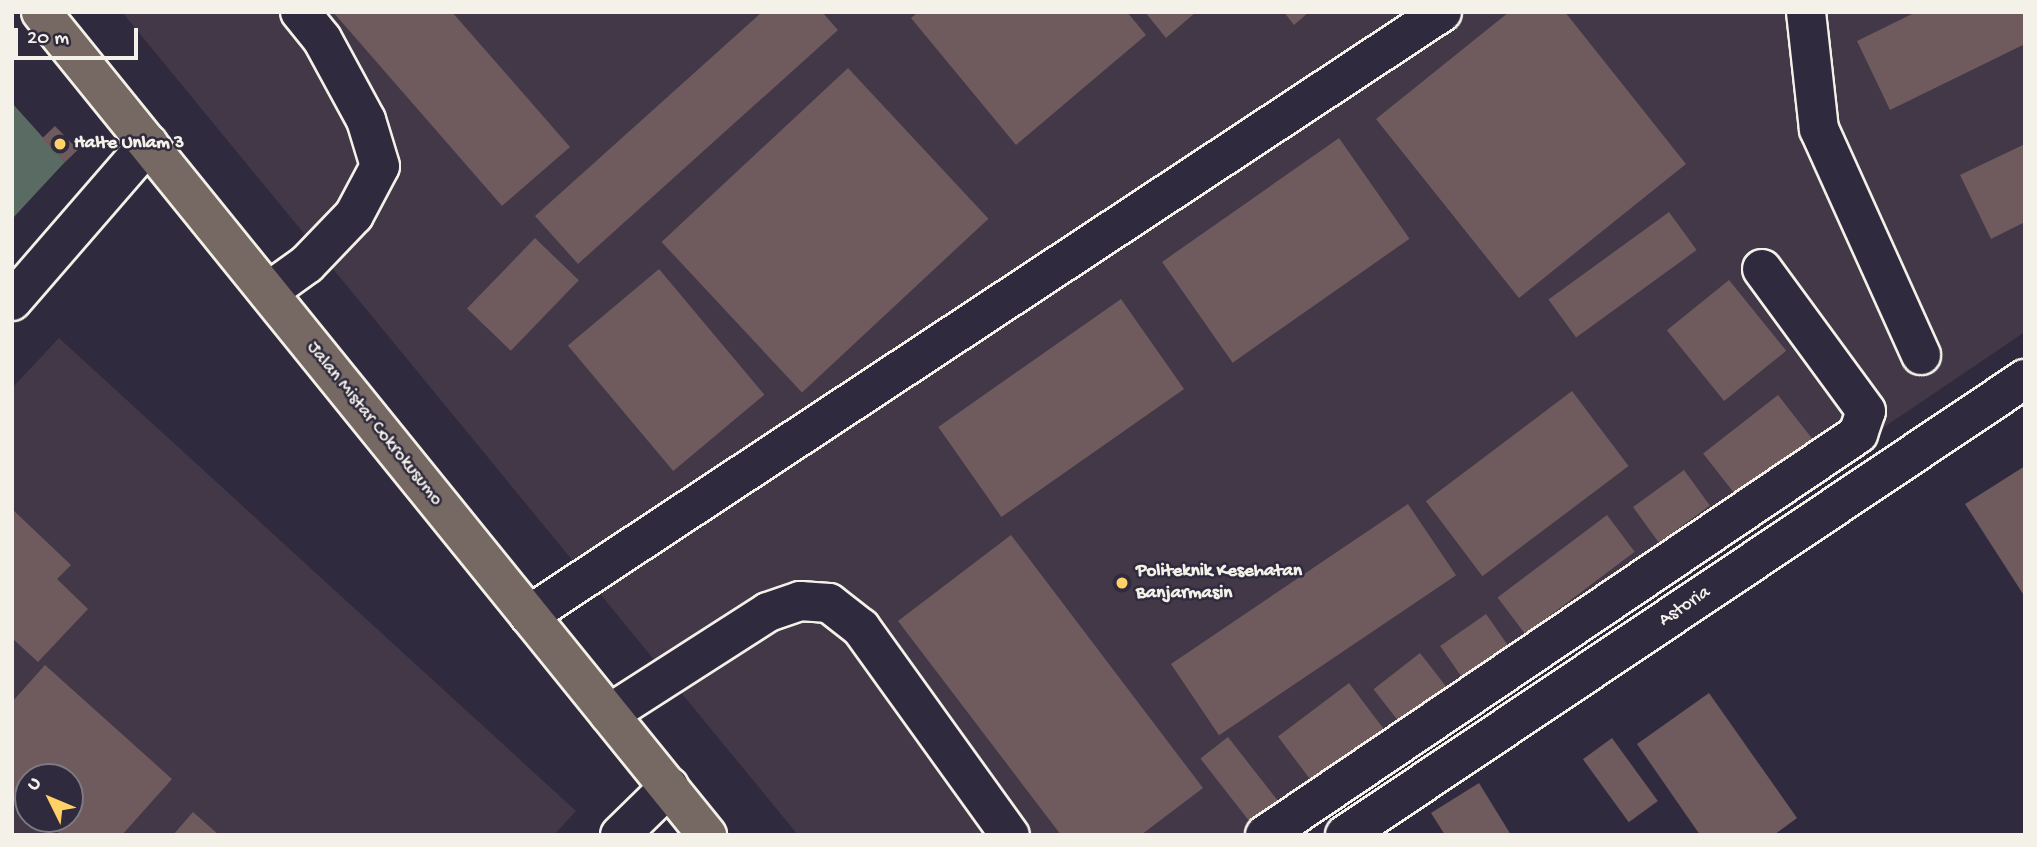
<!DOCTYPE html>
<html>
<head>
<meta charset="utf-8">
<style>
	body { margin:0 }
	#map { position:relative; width:2037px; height:847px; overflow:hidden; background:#2f2a3d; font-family:"Gochi Hand",sans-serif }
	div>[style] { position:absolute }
	.built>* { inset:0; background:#423847 }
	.green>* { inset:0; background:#5a6b63 }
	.building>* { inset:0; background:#6f5a5e; transform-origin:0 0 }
	.roads { filter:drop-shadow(2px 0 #f4f1e8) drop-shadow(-2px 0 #f4f1e8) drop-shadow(0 2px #f4f1e8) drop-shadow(0 -2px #f4f1e8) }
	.minor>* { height:38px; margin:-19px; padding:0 19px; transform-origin:19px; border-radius:19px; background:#2f2a3d }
	.major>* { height:38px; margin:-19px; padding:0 19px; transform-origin:19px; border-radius:19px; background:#766964 }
	.dots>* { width:19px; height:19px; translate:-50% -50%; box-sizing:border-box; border:4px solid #2f2a3d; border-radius:50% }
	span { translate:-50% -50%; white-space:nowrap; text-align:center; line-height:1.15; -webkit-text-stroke:5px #2f2a3d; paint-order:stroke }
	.poi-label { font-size:19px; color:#f4f1e8; font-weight:700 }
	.left { translate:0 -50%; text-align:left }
	.street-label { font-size:19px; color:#f4f1e8 }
	.frame { position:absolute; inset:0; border:14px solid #f4f1e8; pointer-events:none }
	.north { position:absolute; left:14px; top:763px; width:70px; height:70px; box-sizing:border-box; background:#2f2a3d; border:2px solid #7e7a81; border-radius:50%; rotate:313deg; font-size:19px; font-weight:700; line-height:28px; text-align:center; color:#f4f1e8 }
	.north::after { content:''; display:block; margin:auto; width:24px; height:32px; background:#ffd166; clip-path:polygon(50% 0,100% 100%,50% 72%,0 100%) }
	.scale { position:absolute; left:14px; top:28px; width:124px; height:32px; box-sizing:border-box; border:4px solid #f4f1e8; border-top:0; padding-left:9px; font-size:21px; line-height:24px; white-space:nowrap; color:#f4f1e8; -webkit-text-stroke:5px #2f2a3d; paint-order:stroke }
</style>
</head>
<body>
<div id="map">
	<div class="built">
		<i style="clip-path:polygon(122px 12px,2025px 12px,2025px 332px,1280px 835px,798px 835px)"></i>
		<i style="clip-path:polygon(evenodd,59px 338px,576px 811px,554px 835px,12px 835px,12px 388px,59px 338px,28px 777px,70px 777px,70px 819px,28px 819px,28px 777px)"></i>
	</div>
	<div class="green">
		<i style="clip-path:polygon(12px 103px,65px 162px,12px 219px)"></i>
	</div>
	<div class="building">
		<i style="clip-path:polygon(333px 12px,452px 12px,570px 147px,502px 206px)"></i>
		<i style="clip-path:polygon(762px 12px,822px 12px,838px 30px,578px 264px,535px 216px)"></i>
		<i style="clip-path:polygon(918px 12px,1127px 12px,1146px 35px,1016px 145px,911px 18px)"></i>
		<i style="clip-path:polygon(1145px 12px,1196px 12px,1166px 38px)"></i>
		<i style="clip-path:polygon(1284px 12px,1309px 12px,1294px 25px)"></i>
		<i style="clip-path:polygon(1509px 12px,1565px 12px,1686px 164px,1519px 298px,1376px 119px)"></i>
		<i style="clip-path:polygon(1916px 12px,2025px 12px,2025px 44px,1890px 110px,1857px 41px)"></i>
		<i style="left:848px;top:68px;width:206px;height:255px;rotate:47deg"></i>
		<i style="left:55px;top:126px;width:33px;height:18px;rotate:46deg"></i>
		<i style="left:1339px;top:138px;width:123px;height:216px;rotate:55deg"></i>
		<i style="clip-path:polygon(2025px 144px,2025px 222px,1991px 239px,1960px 175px)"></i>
		<i style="left:1669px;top:212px;width:47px;height:149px;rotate:54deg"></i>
		<i style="left:535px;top:238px;width:61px;height:98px;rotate:44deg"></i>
		<i style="left:659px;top:269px;width:164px;height:119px;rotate:50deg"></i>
		<i style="left:1729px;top:280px;width:91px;height:80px;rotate:51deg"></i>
		<i style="left:1121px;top:299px;width:110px;height:223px;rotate:55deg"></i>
		<i style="left:1572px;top:391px;width:94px;height:183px;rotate:53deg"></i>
		<i style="left:1778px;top:395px;width:62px;height:95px;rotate:52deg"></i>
		<i style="clip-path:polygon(2025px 466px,2025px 597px,1965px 504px)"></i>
		<i style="left:1684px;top:470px;width:44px;height:63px;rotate:54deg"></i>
		<i style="left:1408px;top:504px;width:86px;height:286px;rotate:56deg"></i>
		<i style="clip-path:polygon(12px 509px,71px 565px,57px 579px,88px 609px,38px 662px,12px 638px)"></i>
		<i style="left:1607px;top:515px;width:46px;height:137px;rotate:53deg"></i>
		<i style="clip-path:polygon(1011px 535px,1203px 788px,1141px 835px,1061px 835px,898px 621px)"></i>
		<i style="left:1486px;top:614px;width:51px;height:56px;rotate:55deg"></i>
		<i style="left:1420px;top:653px;width:46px;height:59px;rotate:52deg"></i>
		<i style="clip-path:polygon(45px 665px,172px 779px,122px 835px,61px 835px,44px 819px,70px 819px,70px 777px,28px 777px,28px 805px,12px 791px,12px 702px)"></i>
		<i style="left:1349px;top:683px;width:64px;height:89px;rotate:53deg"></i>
		<i style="clip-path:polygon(1709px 693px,1797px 818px,1774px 835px,1700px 835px,1637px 744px)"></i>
		<i style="left:1228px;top:737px;width:88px;height:35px;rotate:52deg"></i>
		<i style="left:1612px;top:738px;width:78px;height:36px;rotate:54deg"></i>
		<i style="clip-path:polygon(1479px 783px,1511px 835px,1445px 835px,1431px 813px)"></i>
		<i style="clip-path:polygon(193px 812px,219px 835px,173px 835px)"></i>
	</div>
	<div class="roads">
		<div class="minor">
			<i style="left:1806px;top:12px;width:118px;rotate:83.7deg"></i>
			<i style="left:1819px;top:129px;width:248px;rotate:65.7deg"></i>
			<i style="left:268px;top:292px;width:48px;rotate:-35.7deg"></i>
			<i style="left:307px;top:264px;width:68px;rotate:-46.2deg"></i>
			<i style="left:354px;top:215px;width:55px;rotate:-62deg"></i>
			<i style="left:380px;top:166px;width:48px;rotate:-106.9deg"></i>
			<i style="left:366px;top:120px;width:92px;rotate:-118.5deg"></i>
			<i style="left:322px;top:39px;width:35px;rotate:-129deg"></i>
			<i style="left:12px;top:301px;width:208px;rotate:-49.1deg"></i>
			<i style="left:529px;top:615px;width:1094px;rotate:-33.44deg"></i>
			<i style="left:609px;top:714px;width:189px;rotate:-32.7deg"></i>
			<i style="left:768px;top:612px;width:34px;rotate:-19deg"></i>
			<i style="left:800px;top:601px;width:29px;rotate:4deg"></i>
			<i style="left:829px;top:603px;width:41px;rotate:38deg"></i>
			<i style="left:861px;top:628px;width:255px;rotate:54.3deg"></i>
			<i style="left:620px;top:835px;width:69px;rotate:-44.4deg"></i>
			<i style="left:1265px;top:835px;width:716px;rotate:-34.07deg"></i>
			<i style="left:1858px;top:434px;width:24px;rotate:-71deg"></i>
			<i style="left:1866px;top:411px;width:176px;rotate:-126.2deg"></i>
			<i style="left:1345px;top:835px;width:819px;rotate:-33.85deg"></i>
		</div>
		<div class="major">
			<i style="left:41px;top:12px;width:1059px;rotate:51.02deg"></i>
		</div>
	</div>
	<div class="dots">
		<i style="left:60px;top:144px;background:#ffd166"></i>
		<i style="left:1122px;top:583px;background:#ffd166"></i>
	</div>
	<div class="poi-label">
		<span class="left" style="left:74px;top:144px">Halte Unlam 3</span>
		<span class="left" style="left:1136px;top:583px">Politeknik Kesehatan<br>Banjarmasin</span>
	</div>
	<div class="street-label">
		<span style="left:374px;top:424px;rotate:51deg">Jalan Mistar Cokrokusumo</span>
		<span style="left:1685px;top:607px;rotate:-34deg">Astoria</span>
	</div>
	<div class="frame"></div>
	<div class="north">U</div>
	<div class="scale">20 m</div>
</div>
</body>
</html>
